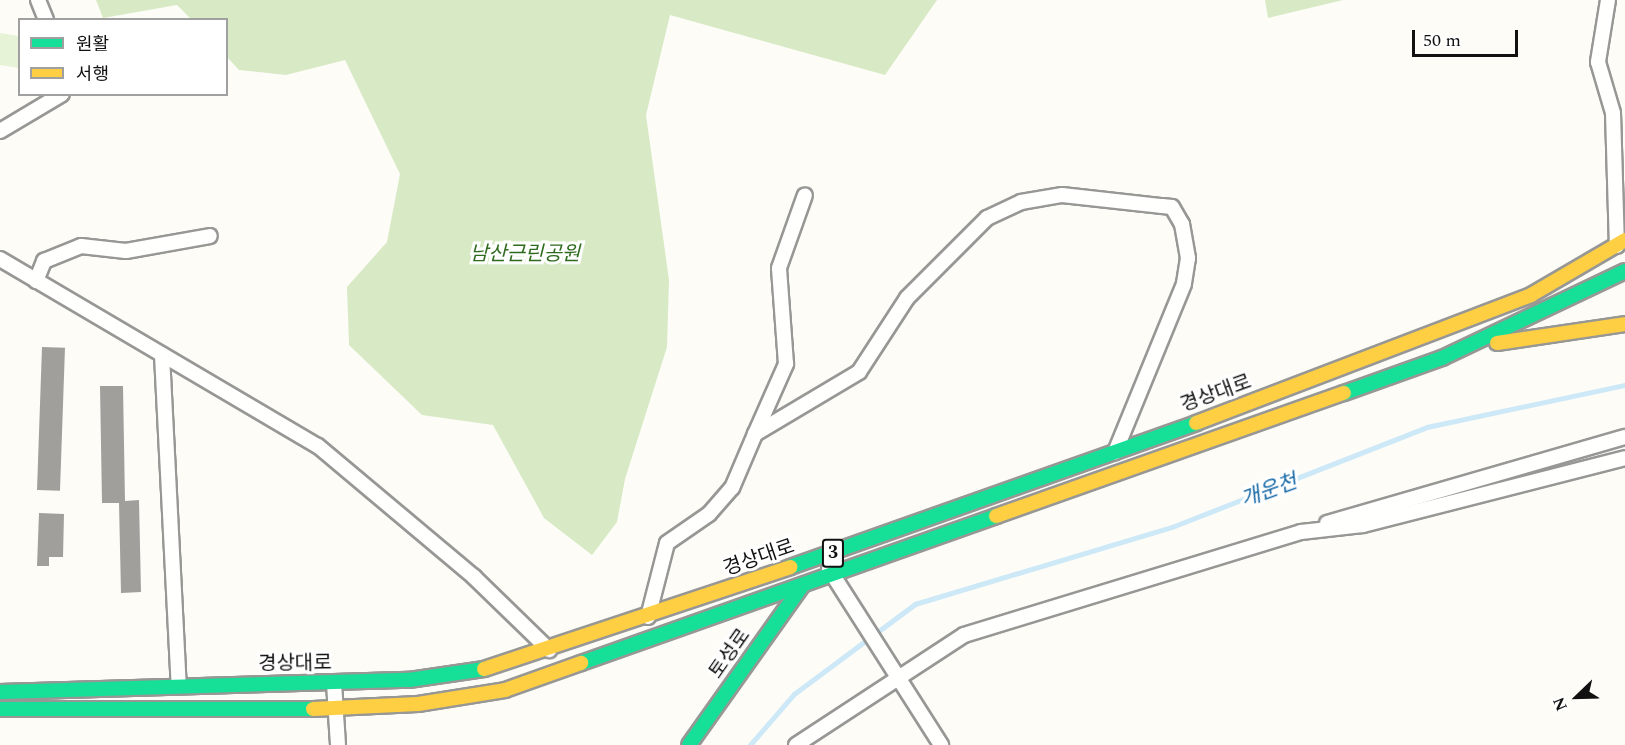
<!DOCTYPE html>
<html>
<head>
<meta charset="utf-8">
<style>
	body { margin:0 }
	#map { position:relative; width:1625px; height:745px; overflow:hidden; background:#fdfcf7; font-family:Spectral,"Noto Sans KR",serif }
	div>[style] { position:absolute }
	.green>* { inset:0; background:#e7f3d7 }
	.forest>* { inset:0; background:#d8eac5 }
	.stream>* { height:4.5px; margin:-2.25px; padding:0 2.25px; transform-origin:2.25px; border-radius:2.25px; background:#cde8f7 }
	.building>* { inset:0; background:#a19f9c; transform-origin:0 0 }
	.roads { filter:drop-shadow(2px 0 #979795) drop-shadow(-2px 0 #979795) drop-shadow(0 2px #979795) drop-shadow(0 -2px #979795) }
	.street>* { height:14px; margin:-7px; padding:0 7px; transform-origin:7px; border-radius:7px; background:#fffffe }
	.fast>* { height:14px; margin:-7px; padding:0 7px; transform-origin:7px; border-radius:7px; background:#16e098 }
	.slow>* { height:14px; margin:-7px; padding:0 7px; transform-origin:7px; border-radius:7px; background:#ffcf43 }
	span { translate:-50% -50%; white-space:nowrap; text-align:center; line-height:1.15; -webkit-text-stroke:6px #fff; paint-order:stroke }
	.shield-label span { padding:2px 4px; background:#fff; border:2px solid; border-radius:4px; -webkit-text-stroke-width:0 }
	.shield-label { font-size:18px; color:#111; font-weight:700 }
	.park-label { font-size:20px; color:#2f6b1f; font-style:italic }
	.street-label { font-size:20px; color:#111 }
	.water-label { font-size:21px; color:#1768a6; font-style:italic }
	.legend { position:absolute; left:18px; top:18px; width:210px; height:78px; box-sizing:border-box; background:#fff; border:2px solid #a0a0a0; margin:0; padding:8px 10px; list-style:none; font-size:18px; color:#111 }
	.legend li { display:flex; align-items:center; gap:12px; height:30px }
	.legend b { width:30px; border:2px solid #a0a0a0 }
	.north { position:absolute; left:1547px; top:667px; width:60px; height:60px; -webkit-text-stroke:4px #fff; paint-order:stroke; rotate:247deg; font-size:16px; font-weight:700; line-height:24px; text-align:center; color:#111 }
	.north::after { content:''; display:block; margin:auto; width:21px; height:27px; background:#111; clip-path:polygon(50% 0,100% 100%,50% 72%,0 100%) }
	.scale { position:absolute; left:1412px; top:30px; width:106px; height:27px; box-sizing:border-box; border:3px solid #111; border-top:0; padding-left:8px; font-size:18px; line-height:21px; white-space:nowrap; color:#111; -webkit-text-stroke:4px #fff; paint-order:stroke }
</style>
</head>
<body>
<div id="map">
	<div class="green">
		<i style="clip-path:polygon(0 33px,19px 36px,19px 68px,0 65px)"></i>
	</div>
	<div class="forest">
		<i style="clip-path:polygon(96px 0,937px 0,885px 75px,670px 15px,646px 115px,669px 280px,667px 347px,625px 479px,617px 522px,592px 555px,544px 518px,493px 425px,422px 415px,349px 345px,347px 287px,387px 242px,400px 174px,345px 60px,286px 75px,239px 70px,227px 57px,226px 20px,191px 19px,177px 5px,103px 18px)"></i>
		<i style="clip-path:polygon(1265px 0,1343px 0,1268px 18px)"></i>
	</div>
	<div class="stream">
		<i style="left:750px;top:745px;width:67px;rotate:-49.2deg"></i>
		<i style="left:794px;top:694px;width:151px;rotate:-36.6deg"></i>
		<i style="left:915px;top:604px;width:268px;rotate:-16.7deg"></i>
		<i style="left:1172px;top:527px;width:274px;rotate:-21.4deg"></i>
		<i style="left:1427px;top:427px;width:202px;rotate:-12deg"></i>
	</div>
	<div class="building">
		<i style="left:42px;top:347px;width:23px;height:143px;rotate:2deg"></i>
		<i style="clip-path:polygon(100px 386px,123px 386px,125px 501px,139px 500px,141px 592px,121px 593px,119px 503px,102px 503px)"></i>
		<i style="clip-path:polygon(39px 513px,64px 514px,63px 557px,49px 557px,49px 566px,37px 566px)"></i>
	</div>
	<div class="roads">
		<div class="street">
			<i style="left:38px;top:0;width:22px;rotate:68deg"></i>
			<i style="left:1608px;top:0;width:63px;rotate:99.2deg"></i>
			<i style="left:1598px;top:62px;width:53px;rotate:73.6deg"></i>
			<i style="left:1613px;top:113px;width:133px;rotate:88.3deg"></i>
			<i style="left:0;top:131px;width:72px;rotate:-30.8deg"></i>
			<i style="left:0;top:259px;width:369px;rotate:30.5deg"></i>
			<i style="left:318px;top:446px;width:204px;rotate:40deg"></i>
			<i style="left:474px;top:577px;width:105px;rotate:44.2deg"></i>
			<i style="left:36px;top:281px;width:22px;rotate:-68deg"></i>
			<i style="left:44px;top:261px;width:40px;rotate:-22deg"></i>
			<i style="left:81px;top:246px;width:45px;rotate:6.3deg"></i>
			<i style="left:126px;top:251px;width:85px;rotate:-10.1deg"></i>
			<i style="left:162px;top:355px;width:331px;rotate:87.1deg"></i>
			<i style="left:755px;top:434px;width:77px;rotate:-66.1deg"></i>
			<i style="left:786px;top:364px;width:96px;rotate:-94.2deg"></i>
			<i style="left:779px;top:268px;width:77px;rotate:-70.4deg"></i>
			<i style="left:1327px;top:523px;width:310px;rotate:-16.1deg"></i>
			<i style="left:829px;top:569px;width:209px;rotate:57.5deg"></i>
			<i style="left:648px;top:617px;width:76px;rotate:-75.6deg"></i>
			<i style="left:667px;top:543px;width:51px;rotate:-34.6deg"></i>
			<i style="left:709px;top:514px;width:35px;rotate:-49deg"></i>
			<i style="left:732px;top:488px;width:59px;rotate:-66.9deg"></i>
			<i style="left:755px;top:434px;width:121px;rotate:-30.8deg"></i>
			<i style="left:859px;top:372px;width:88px;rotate:-57deg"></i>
			<i style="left:907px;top:298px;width:113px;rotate:-45deg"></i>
			<i style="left:987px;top:218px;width:38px;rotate:-25deg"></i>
			<i style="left:1021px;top:202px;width:42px;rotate:-9.7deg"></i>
			<i style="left:1062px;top:195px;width:101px;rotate:6.3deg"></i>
			<i style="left:1162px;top:206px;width:10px;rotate:6deg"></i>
			<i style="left:1172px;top:207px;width:20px;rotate:60deg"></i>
			<i style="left:1182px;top:224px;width:35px;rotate:80deg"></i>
			<i style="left:1188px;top:258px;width:26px;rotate:99deg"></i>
			<i style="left:1184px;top:284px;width:182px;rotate:112.3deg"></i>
			<i style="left:334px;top:683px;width:62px;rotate:86.3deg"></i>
			<i style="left:796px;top:745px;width:201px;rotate:-33.2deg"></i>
			<i style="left:964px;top:635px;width:352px;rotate:-17deg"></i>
			<i style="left:1301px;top:532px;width:62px;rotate:-6.4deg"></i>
			<i style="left:1363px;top:525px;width:270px;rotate:-14.3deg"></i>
		</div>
		<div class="fast">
			<i style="left:1344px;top:393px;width:104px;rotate:-19.7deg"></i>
			<i style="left:1442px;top:358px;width:203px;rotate:-25.4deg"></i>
			<i style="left:790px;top:567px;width:431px;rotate:-19.5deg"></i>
			<i style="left:581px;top:663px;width:440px;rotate:-19.5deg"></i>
			<i style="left:0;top:692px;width:409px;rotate:-1.7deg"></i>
			<i style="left:409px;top:680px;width:76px;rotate:-8.3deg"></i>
			<i style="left:0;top:709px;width:313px"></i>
			<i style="left:689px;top:745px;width:195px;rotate:-54.6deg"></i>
		</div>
		<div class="slow">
			<i style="left:1497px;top:343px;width:129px;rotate:-8.4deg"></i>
			<i style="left:1196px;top:423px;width:359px;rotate:-20.9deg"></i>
			<i style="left:1531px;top:295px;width:109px;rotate:-30.3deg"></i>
			<i style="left:996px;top:516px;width:369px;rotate:-19.5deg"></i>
			<i style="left:484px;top:669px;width:323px;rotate:-18.4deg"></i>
			<i style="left:313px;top:709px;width:105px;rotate:-2.7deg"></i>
			<i style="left:418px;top:704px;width:88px;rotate:-9.1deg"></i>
			<i style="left:505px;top:690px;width:81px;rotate:-19.6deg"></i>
		</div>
	</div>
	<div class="shield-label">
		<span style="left:833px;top:553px">3</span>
	</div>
	<div class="park-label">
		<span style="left:525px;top:254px">남산근린공원</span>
	</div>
	<div class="street-label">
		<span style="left:1216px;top:394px;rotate:-20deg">경상대로</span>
		<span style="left:759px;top:558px;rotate:-19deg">경상대로</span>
		<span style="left:730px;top:654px;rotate:-55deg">토성로</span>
		<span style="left:295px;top:664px;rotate:-1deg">경상대로</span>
	</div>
	<div class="water-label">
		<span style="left:1269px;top:491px;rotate:-20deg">개운천</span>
	</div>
	<ul class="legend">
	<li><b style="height:8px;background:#16e098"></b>원활</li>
	<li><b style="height:8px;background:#ffcf43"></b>서행</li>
	</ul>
	<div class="north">N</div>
	<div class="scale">50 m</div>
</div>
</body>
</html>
